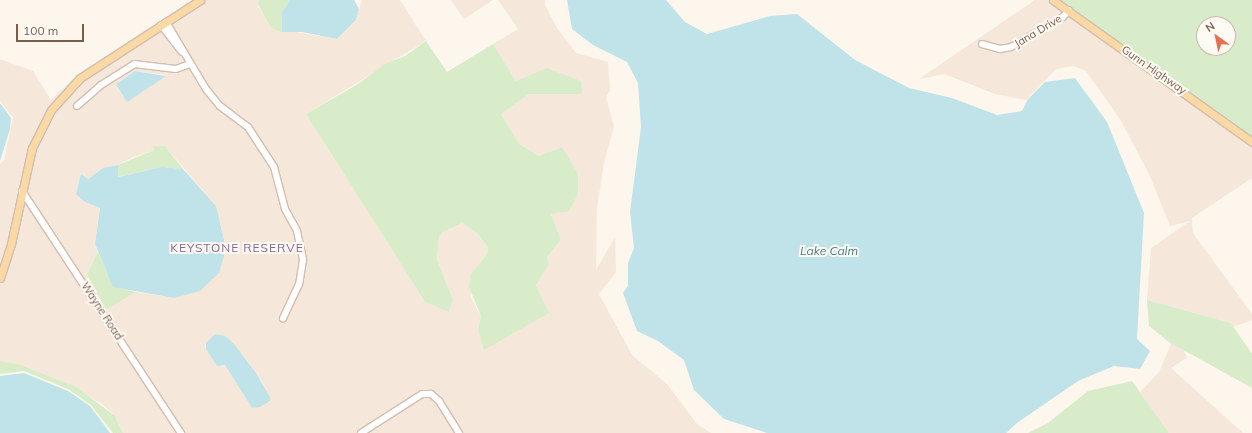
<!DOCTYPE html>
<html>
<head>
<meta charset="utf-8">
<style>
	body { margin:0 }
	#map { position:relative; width:1252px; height:433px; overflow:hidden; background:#fdf6ec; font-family:Mulish,sans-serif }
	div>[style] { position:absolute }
	.residential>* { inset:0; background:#f5e8da }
	.green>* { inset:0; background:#d8ecc9 }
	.water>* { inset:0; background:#bfe3e8 }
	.roads { filter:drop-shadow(1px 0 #d1beb0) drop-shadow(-1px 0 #d1beb0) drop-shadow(0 1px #d1beb0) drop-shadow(0 -1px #d1beb0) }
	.minor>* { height:6px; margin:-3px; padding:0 3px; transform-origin:3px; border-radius:3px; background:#fff }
	.major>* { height:7px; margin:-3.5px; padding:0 3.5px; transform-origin:3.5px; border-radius:3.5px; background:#fbd9a5 }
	span { translate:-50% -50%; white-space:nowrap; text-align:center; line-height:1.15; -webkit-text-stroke:4px #fffaf3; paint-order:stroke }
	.street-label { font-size:11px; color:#7a5c4d }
	.neighbourhood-label { font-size:12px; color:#846695; letter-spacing:1px }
	.water-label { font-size:12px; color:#437c86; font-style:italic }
	.north { position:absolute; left:1196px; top:16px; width:40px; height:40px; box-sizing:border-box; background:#fffaf3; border:1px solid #cabbb1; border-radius:50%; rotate:327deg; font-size:11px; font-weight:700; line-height:16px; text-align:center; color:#7a5c4d }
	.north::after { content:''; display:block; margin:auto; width:14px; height:18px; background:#e76f51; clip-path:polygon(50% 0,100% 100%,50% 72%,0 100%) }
	.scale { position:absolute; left:16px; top:24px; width:68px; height:18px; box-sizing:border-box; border:2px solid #7a5c4d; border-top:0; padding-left:5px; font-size:12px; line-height:14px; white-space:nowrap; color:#7a5c4d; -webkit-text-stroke:3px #fffaf3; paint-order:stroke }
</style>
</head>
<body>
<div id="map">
	<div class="residential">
		<i style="clip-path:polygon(evenodd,205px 0,259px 0,258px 5px,271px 28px,337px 39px,356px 20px,362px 0,400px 0,426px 41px,306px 114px,425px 302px,449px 311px,453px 300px,437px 259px,439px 237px,443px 232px,462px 223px,477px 233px,488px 247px,487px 254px,471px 274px,471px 298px,481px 316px,478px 330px,485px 350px,536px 286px,549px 264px,547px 257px,561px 240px,551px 214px,562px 147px,539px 156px,519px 144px,501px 114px,529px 94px,582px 94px,516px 81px,493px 44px,518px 29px,498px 0,545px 0,545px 5px,557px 28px,576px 53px,608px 62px,610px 90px,606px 97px,614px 126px,604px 163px,597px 208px,596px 270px,615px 237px,616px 272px,599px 294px,632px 355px,667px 384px,697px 424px,711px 433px,462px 433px,441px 400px,420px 392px,356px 433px,184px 433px,25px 190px,34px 149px,53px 111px,82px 80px,160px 29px,171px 46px,181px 40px,169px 23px,205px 0,135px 71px,165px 75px,166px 76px,116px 84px,135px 71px,205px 0,153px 146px,165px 146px,216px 206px,225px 244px,174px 298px,136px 292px,106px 310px,87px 274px,98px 252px,95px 244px,100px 208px,85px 202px,81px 174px,88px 179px,103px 168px,112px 168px,133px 157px,154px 150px,153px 146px,205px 0,215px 334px,246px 359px,263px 384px,270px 401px,252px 408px,225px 365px,217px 366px,205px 346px,215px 334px)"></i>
		<i style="clip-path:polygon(451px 0,493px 0,464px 19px)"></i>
		<i style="clip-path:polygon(1035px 0,1049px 0,1065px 10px,1015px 42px,996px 46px,981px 41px,980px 46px,1000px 52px,1012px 50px,1069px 13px,1243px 137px,1252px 146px,1252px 178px,1192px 218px,1193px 233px,1252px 314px,1252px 320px,1233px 327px,1231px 323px,1147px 300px,1151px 248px,1190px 221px,1170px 226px,1149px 174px,1120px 119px,1086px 71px,1073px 66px,1056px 69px,1026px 100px,995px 94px,944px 74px,919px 79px)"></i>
		<i style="clip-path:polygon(0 59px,33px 71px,51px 100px,73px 79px,92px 67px,56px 99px,35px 134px,0 270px,0 164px,4px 160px,13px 118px,0 101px)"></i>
		<i style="clip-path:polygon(24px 195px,179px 433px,123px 433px,115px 416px,101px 403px,15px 363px,0 361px,0 286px)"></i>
		<i style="clip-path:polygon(1169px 342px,1184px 350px,1187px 358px,1171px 368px,1243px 433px,1169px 433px,1140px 392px,1159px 372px,1171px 344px)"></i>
		<i style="clip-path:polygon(422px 397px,430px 397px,437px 403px,456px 433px,366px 433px)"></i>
	</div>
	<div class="green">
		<i style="clip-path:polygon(259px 0,290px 0,282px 12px,282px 32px,271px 28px,258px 4px)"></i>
		<i style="clip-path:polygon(evenodd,1061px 0,1252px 0,1252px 140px,1228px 119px,1061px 0,1204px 24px,1228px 24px,1228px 48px,1204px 48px,1204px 24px)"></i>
		<i style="clip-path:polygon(426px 41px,447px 72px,493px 44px,516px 81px,547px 68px,581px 81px,582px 94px,529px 94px,501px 114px,519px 144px,539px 156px,562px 147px,578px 174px,578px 194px,569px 211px,551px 214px,561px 240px,547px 257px,549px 264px,536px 286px,549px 313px,484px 350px,478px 330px,481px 316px,469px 287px,471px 274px,487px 254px,488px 247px,477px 233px,462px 223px,443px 232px,439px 237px,437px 259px,453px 300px,449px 312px,425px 302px,306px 114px,358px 84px,385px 64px,405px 56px)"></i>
		<i style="clip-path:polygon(153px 146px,165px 146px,183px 169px,162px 167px,117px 177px,118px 165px,154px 150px)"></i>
		<i style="clip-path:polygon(98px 252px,113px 286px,136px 292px,106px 310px,87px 274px)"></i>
		<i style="clip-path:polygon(1147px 300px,1231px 323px,1252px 354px,1252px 388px,1169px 342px,1149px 326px)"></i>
		<i style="clip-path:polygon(0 361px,15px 363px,76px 387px,115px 416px,123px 433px,113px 433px,91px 405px,68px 389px,24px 371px,0 374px)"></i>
		<i style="clip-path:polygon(1132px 381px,1169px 433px,1028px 433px,1048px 423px,1088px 391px)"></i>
	</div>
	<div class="water">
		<i style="clip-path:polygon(290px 0,354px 0,359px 9px,356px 20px,337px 39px,302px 32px,282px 32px,282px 12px)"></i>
		<i style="clip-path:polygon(567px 0,666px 0,685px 22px,707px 34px,770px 16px,797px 14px,855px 60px,909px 88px,952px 98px,997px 115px,1022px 111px,1028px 99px,1045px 82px,1075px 78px,1107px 122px,1144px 213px,1137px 339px,1150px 351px,1140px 369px,1114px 366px,1078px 381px,1017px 423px,1006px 433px,767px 433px,724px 419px,694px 390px,684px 360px,658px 341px,637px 331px,623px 293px,628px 286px,628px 263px,634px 248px,630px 212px,641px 127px,638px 83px,627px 62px,593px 45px,572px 29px)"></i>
		<i style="clip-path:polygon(135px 71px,166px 76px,127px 102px,116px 84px)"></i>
		<i style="clip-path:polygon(0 103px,11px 118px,10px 129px,0 161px)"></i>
		<i style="clip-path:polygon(118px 165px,118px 177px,162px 167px,183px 169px,216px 206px,225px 244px,224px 256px,219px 273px,200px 291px,174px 298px,113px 287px,95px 244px,100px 208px,85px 202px,76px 194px,81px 174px,88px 179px,103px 168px)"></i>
		<i style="clip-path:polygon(215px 334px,225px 336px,234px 344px,256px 373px,270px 397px,270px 401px,260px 407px,252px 408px,225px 365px,217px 366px,206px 349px,206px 343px)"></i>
		<i style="clip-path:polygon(24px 373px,68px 391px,90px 406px,110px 433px,0 433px,0 376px)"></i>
	</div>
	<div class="roads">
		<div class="minor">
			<i style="left:166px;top:22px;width:78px;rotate:59.2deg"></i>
			<i style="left:206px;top:89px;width:22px;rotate:51deg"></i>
			<i style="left:220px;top:106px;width:35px;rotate:37deg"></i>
			<i style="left:248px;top:127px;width:48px;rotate:57deg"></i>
			<i style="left:274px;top:167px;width:43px;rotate:75.3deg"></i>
			<i style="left:285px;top:209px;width:25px;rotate:61deg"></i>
			<i style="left:297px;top:231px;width:30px;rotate:78deg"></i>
			<i style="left:303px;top:260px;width:24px;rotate:99deg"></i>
			<i style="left:299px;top:284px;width:38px;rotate:115deg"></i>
			<i style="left:161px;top:25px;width:34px;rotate:52deg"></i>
			<i style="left:982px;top:44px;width:19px;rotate:16deg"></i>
			<i style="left:1000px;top:49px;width:11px;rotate:-10deg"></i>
			<i style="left:1011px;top:47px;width:60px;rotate:-30deg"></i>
			<i style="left:1063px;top:17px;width:9px;rotate:-49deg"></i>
			<i style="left:77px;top:106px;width:32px;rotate:-41deg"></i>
			<i style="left:101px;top:85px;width:39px;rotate:-32deg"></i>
			<i style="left:134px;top:64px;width:42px;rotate:6.8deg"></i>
			<i style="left:176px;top:69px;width:15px;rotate:-20deg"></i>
			<i style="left:22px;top:191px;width:290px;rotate:56.7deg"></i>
			<i style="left:361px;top:433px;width:72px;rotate:-32.6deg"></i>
			<i style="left:422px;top:394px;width:9px"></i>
			<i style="left:431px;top:394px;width:11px;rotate:41deg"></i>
			<i style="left:439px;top:401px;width:38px;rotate:58deg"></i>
		</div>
		<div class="major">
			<i style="left:1053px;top:0;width:244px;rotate:35.5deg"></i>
			<i style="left:0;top:278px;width:36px;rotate:-72deg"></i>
			<i style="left:11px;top:244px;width:98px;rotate:-77.7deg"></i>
			<i style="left:32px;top:148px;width:42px;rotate:-63.4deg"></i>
			<i style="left:51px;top:110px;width:43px;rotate:-47.8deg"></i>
			<i style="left:80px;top:78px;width:143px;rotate:-33deg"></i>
		</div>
	</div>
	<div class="street-label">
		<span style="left:1038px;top:31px;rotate:-31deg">Jana Drive</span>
		<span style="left:1154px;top:70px;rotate:35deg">Gunn Highway</span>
		<span style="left:102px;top:311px;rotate:57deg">Wayne Road</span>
	</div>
	<div class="neighbourhood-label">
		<span style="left:237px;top:248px">KEYSTONE RESERVE</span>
	</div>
	<div class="water-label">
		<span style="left:829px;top:251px">Lake Calm</span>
	</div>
	<div class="north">N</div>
	<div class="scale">100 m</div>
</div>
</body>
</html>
